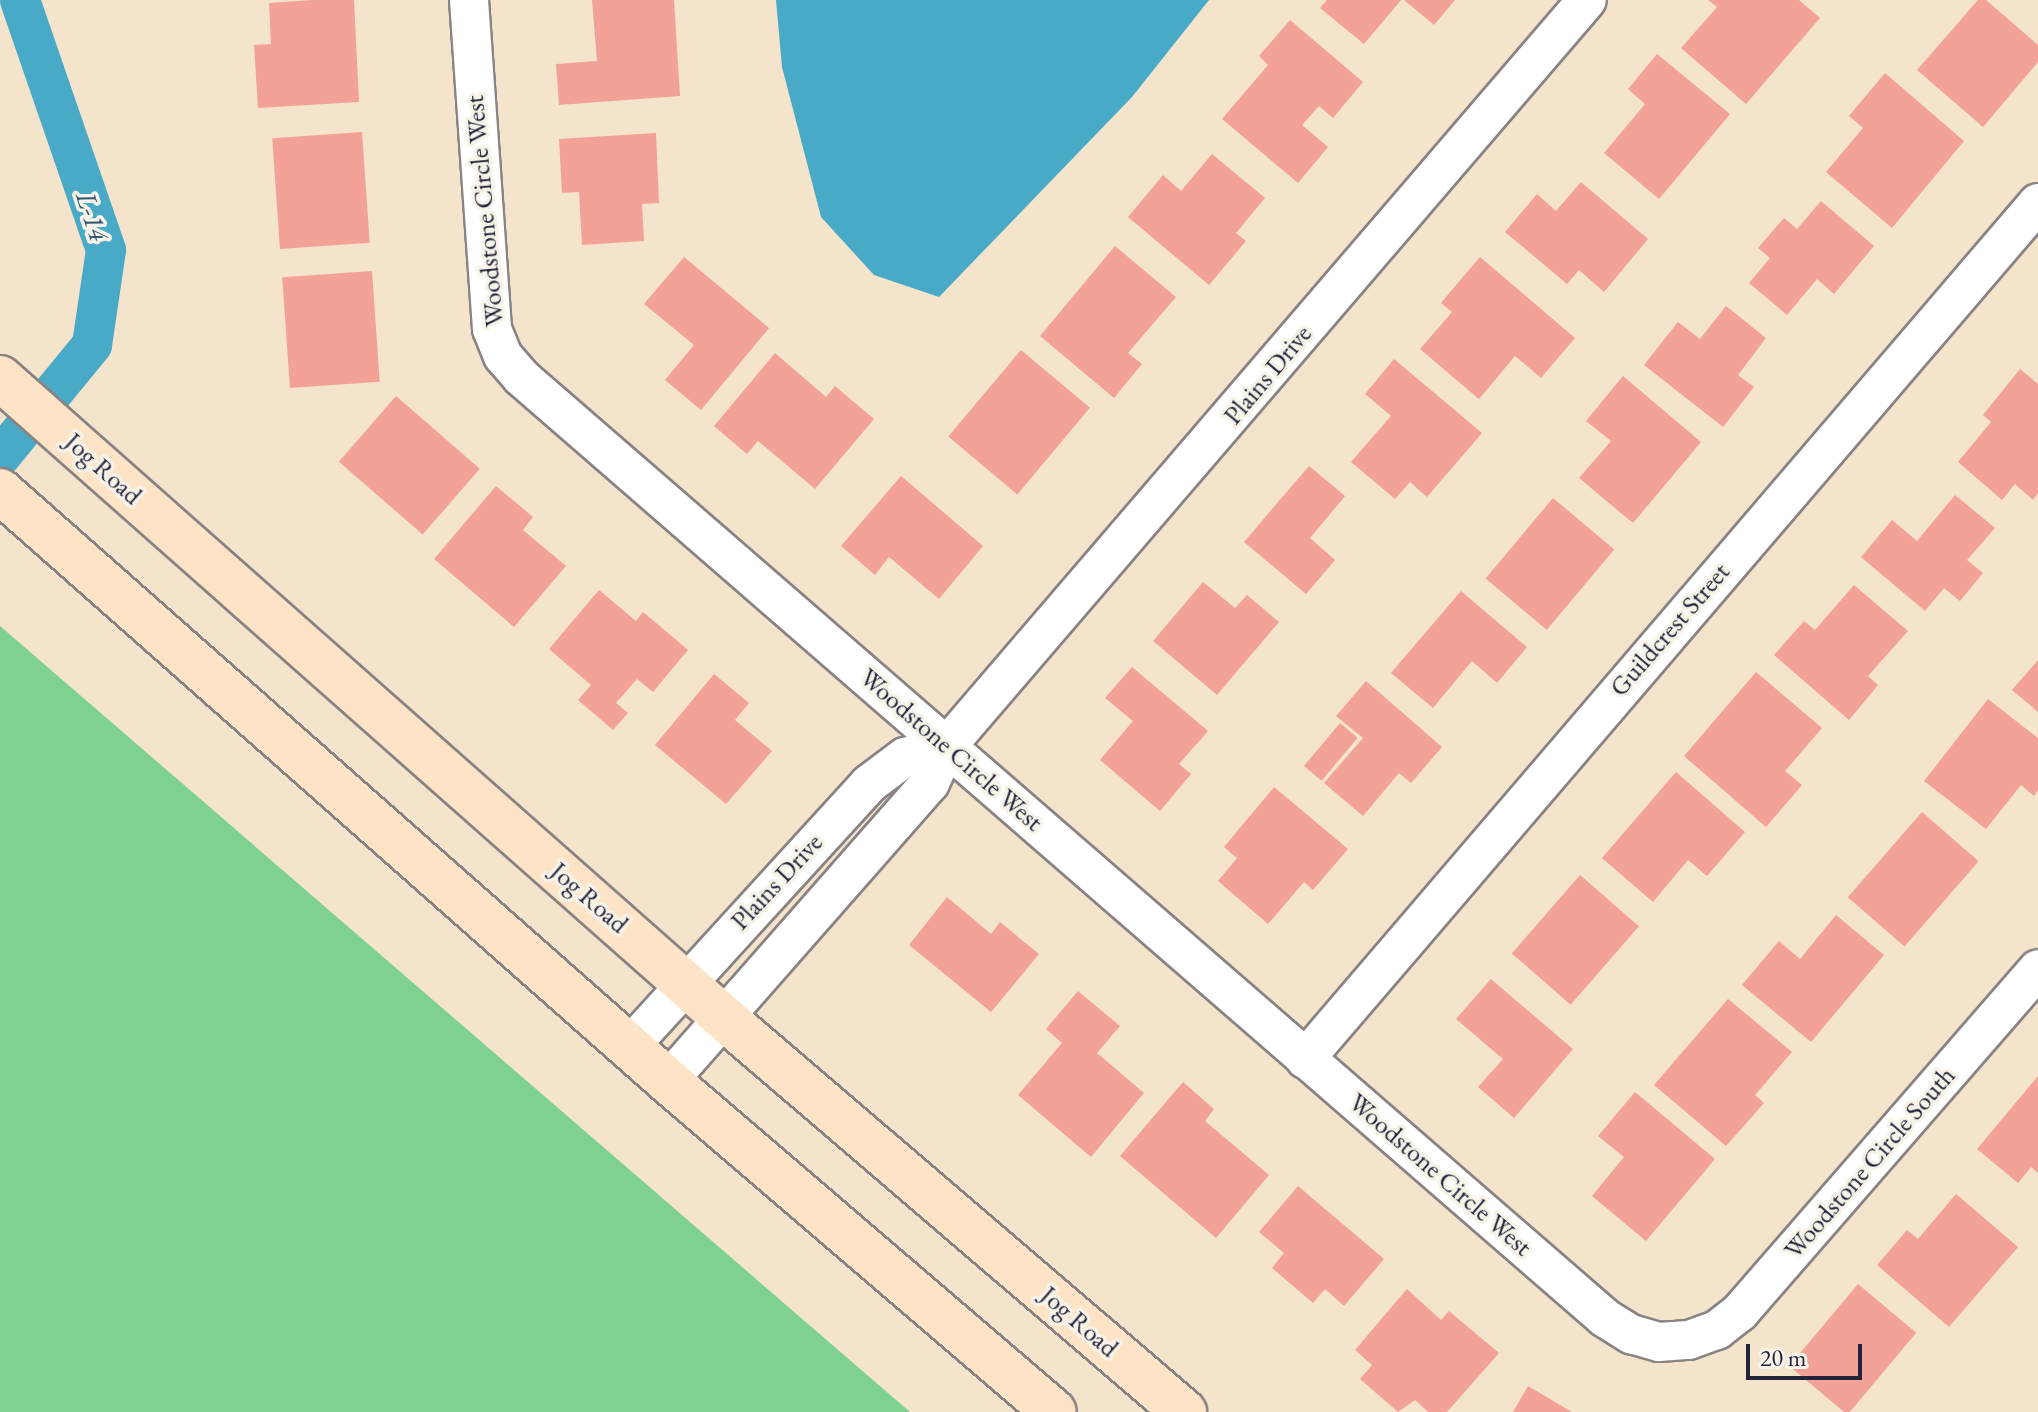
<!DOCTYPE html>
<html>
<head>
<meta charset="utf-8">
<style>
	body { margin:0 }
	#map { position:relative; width:2038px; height:1412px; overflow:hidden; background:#f3e4cb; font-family:"EB Garamond",serif }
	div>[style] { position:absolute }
	.green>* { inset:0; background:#7fd192 }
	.water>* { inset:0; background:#49aac8 }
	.canal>* { height:40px; margin:-20px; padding:0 20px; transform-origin:20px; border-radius:20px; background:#49aac8 }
	.building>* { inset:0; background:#f2a297; transform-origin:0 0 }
	.roads { filter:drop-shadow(2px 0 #8a8383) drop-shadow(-2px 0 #8a8383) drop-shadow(0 2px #8a8383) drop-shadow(0 -2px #8a8383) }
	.minor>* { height:38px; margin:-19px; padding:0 19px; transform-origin:19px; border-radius:19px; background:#fff }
	.secondary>* { height:44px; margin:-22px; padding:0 22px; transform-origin:22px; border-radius:22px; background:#fee4c6 }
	span { translate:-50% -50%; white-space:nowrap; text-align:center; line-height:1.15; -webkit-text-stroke:7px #f7f3e8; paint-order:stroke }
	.street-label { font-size:26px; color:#22223b }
	.water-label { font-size:28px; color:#325873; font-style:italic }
	.scale { position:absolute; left:1746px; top:1344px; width:116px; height:36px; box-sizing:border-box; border:4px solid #22223b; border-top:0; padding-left:10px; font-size:24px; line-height:28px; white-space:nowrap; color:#22223b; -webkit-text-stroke:6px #f7f3e8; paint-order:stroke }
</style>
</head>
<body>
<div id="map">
	<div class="green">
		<i style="clip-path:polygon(0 626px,910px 1412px,0 1412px)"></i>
	</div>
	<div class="water">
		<i style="clip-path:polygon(776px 0,1209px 0,1132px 97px,939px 297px,874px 275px,821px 217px,782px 67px)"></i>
	</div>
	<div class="canal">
		<i style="left:0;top:457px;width:145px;rotate:-50.6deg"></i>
		<i style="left:92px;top:345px;width:96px;rotate:-81.6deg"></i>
		<i style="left:106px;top:250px;width:264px;rotate:-109deg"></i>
	</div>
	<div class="building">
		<i style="clip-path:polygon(312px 0,354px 0,359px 102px,258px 108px,254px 45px,271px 44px,269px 3px)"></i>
		<i style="clip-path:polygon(592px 0,674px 0,680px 96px,559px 105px,556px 64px,597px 61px)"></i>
		<i style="clip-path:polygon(1327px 0,1401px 0,1364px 44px,1320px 8px)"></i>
		<i style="clip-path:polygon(1404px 0,1455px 0,1434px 25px)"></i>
		<i style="clip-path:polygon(1708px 0,1799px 0,1820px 18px,1746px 104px,1681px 48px,1717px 7px)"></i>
		<i style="clip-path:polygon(1978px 0,1986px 0,2038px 45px,2038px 62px,1983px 127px,1917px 70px)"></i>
		<i style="clip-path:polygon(1290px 20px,1363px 82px,1333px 118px,1319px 106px,1302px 125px,1328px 147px,1298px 183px,1222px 119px,1268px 65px,1259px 56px)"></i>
		<i style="clip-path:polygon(1657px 54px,1730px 114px,1659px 199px,1604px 153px,1645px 104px,1628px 89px)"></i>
		<i style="clip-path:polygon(1885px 73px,1964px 141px,1892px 228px,1826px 172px,1863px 128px,1849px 116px)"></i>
		<i style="left:362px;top:132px;width:111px;height:90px;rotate:86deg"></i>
		<i style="clip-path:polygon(656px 133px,659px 203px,642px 204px,644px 241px,582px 245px,579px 192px,562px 193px,559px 139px)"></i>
		<i style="clip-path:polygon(1212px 154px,1265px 198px,1236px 233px,1246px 241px,1209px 285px,1128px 217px,1163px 175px,1181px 191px)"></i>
		<i style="clip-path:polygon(1581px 182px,1648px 239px,1604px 292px,1579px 270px,1567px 284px,1505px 232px,1537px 194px,1556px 211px)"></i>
		<i style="clip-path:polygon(1821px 201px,1874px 246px,1834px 294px,1817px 279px,1787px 315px,1749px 283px,1770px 258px,1758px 248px,1784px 218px,1797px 229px)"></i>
		<i style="clip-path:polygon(1115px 246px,1176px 297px,1128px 353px,1142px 364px,1114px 398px,1040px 336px)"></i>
		<i style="clip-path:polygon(684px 257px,769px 328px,701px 410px,665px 380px,694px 345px,644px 304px)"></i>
		<i style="clip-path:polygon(1480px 257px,1575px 338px,1541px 378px,1515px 356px,1479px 399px,1420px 349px,1452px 312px,1441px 303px)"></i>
		<i style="left:372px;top:271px;width:111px;height:90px;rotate:86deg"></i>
		<i style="clip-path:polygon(1726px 306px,1766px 338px,1738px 375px,1754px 387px,1723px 427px,1644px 365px,1678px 322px,1700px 339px)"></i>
		<i style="left:1021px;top:350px;width:90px;height:113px;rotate:40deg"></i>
		<i style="clip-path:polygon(775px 353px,826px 397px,835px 386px,874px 419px,815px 489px,758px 441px,747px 454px,714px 426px)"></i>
		<i style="clip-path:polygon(1394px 359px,1482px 433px,1427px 497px,1410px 482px,1395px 499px,1351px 462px,1391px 416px,1365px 394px)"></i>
		<i style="clip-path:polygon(2020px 369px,2038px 384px,2038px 493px,2033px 500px,2015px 484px,2002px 500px,1958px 462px,1991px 422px,1983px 415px)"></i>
		<i style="clip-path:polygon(1623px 376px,1701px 442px,1633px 523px,1579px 478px,1611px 441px,1586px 421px)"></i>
		<i style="left:396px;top:396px;width:111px;height:87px;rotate:41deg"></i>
		<i style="clip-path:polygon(1309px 466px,1345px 496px,1310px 538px,1335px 560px,1306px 594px,1244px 542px)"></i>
		<i style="clip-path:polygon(901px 476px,983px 546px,939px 599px,889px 557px,875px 575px,841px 546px)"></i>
		<i style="clip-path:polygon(496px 486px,533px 517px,523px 530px,566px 566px,514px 627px,434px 559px)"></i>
		<i style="clip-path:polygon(1955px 495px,1995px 528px,1967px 560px,1983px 573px,1960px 601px,1944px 588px,1925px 611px,1861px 557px,1892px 520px,1917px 541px)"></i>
		<i style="left:1553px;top:498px;width:80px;height:105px;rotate:40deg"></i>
		<i style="clip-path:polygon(1203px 582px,1235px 608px,1247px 595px,1279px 622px,1217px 695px,1153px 641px)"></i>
		<i style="clip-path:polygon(1854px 585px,1908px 631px,1868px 676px,1878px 685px,1849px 720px,1774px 655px,1804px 621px,1815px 630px)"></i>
		<i style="clip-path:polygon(599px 590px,636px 621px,643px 612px,688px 650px,653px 692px,637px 679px,616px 703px,628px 713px,613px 730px,578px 700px,591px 685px,549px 649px)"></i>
		<i style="clip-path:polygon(1461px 591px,1527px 647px,1497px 683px,1472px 661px,1433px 708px,1391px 673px)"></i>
		<i style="clip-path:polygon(2038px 660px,2038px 712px,2012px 690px)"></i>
		<i style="clip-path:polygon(1132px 667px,1208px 731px,1179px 764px,1191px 774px,1160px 811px,1100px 760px,1133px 721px,1105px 698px)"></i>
		<i style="clip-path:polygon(1756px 672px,1822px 728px,1785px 771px,1802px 785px,1766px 827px,1684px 756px)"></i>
		<i style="clip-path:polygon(714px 674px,749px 703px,735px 720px,772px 751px,726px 804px,655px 745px)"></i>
		<i style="clip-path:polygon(1366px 681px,1442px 747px,1411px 783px,1399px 773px,1363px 816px,1324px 783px,1363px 738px,1336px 716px)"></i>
		<i style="clip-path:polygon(1988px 699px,2038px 738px,2038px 790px,2034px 796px,2021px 785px,1986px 829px,1924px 781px)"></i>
		<i style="left:1340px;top:723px;width:23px;height:56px;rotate:40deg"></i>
		<i style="clip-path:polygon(1676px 772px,1745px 832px,1707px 876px,1688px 860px,1653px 902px,1602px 858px)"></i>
		<i style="clip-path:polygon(1274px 787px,1348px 849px,1313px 890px,1304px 882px,1268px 924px,1218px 881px,1237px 858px,1224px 847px)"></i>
		<i style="left:1922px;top:812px;width:75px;height:113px;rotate:41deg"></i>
		<i style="left:1580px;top:875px;width:78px;height:104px;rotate:41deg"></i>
		<i style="clip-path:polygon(947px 897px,991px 934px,1000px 922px,1039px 954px,991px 1012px,909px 945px)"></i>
		<i style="clip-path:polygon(1836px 915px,1884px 955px,1811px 1042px,1742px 985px,1779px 941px,1800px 959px)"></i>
		<i style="clip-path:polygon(1491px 979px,1573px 1049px,1514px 1118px,1478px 1087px,1503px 1059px,1456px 1019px)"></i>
		<i style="clip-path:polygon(1078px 991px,1120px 1026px,1097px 1053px,1144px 1093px,1091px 1157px,1018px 1095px,1062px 1043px,1046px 1029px)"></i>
		<i style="clip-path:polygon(1728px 999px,1792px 1052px,1755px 1095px,1764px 1103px,1726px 1146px,1654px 1085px)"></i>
		<i style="clip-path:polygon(2038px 1076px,2038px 1173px,2031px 1167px,2018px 1183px,1977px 1149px)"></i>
		<i style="clip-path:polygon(1183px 1082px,1214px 1109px,1205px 1121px,1269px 1175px,1216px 1238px,1120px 1156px)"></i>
		<i style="clip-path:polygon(1635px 1092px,1715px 1159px,1646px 1241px,1592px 1196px,1624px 1157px,1598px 1136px)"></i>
		<i style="clip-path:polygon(1298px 1186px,1384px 1259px,1344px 1306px,1325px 1289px,1313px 1303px,1272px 1268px,1284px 1253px,1259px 1232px)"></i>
		<i style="clip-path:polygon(1956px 1194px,2018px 1247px,1949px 1327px,1877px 1265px,1907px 1230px,1918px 1239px)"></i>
		<i style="left:1858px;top:1284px;width:76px;height:107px;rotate:40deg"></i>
		<i style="clip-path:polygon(1407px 1289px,1441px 1320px,1449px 1311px,1499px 1353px,1447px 1412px,1428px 1412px,1415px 1400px,1398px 1412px,1360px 1379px,1372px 1365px,1355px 1350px)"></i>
		<i style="clip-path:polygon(1528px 1386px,1572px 1412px,1513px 1412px)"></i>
	</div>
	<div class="roads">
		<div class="minor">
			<i style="left:469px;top:0;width:330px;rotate:86deg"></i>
			<i style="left:492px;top:329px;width:29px;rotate:68deg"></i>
			<i style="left:503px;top:356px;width:28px;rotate:49deg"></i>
			<i style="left:521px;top:377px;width:1435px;rotate:40.96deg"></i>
			<i style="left:1605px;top:1318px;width:31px;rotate:32deg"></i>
			<i style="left:1631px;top:1334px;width:29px;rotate:16deg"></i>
			<i style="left:1659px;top:1342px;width:30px;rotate:-4deg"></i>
			<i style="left:1689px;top:1340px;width:30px;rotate:-20deg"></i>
			<i style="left:1717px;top:1330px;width:29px;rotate:-38deg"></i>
			<i style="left:1740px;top:1312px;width:454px;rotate:-49deg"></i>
			<i style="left:629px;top:1047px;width:356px;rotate:-47.6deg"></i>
			<i style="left:869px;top:784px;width:45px;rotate:-36.9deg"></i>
			<i style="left:905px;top:757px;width:42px;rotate:-13.7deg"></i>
			<i style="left:1305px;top:1059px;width:1127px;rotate:-49.43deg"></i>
			<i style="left:668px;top:1081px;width:397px;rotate:-48.7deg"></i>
			<i style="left:930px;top:783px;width:39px;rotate:-66deg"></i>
			<i style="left:946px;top:747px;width:984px;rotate:-49.37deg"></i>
		</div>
		<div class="secondary">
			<i style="left:0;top:378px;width:966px;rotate:41.48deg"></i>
			<i style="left:724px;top:1018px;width:606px;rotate:40.58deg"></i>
			<i style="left:0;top:491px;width:891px;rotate:41.45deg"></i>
			<i style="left:668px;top:1081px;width:508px;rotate:40.61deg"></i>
		</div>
	</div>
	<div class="street-label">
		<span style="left:485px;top:211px;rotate:-95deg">Woodstone Circle West</span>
		<span style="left:1268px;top:375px;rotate:-50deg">Plains Drive</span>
		<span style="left:103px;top:469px;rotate:42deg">Jog Road</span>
		<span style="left:1670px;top:630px;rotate:-49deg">Guildcrest Street</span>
		<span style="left:951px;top:750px;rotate:41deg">Woodstone Circle West</span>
		<span style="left:777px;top:882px;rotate:-47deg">Plains Drive</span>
		<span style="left:589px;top:898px;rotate:41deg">Jog Road</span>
		<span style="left:1870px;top:1163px;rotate:-49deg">Woodstone Circle South</span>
		<span style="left:1440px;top:1175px;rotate:41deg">Woodstone Circle West</span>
		<span style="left:1079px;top:1322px;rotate:41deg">Jog Road</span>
	</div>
	<div class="water-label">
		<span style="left:93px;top:216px;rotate:72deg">L-14</span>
	</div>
	<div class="scale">20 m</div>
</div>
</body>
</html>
